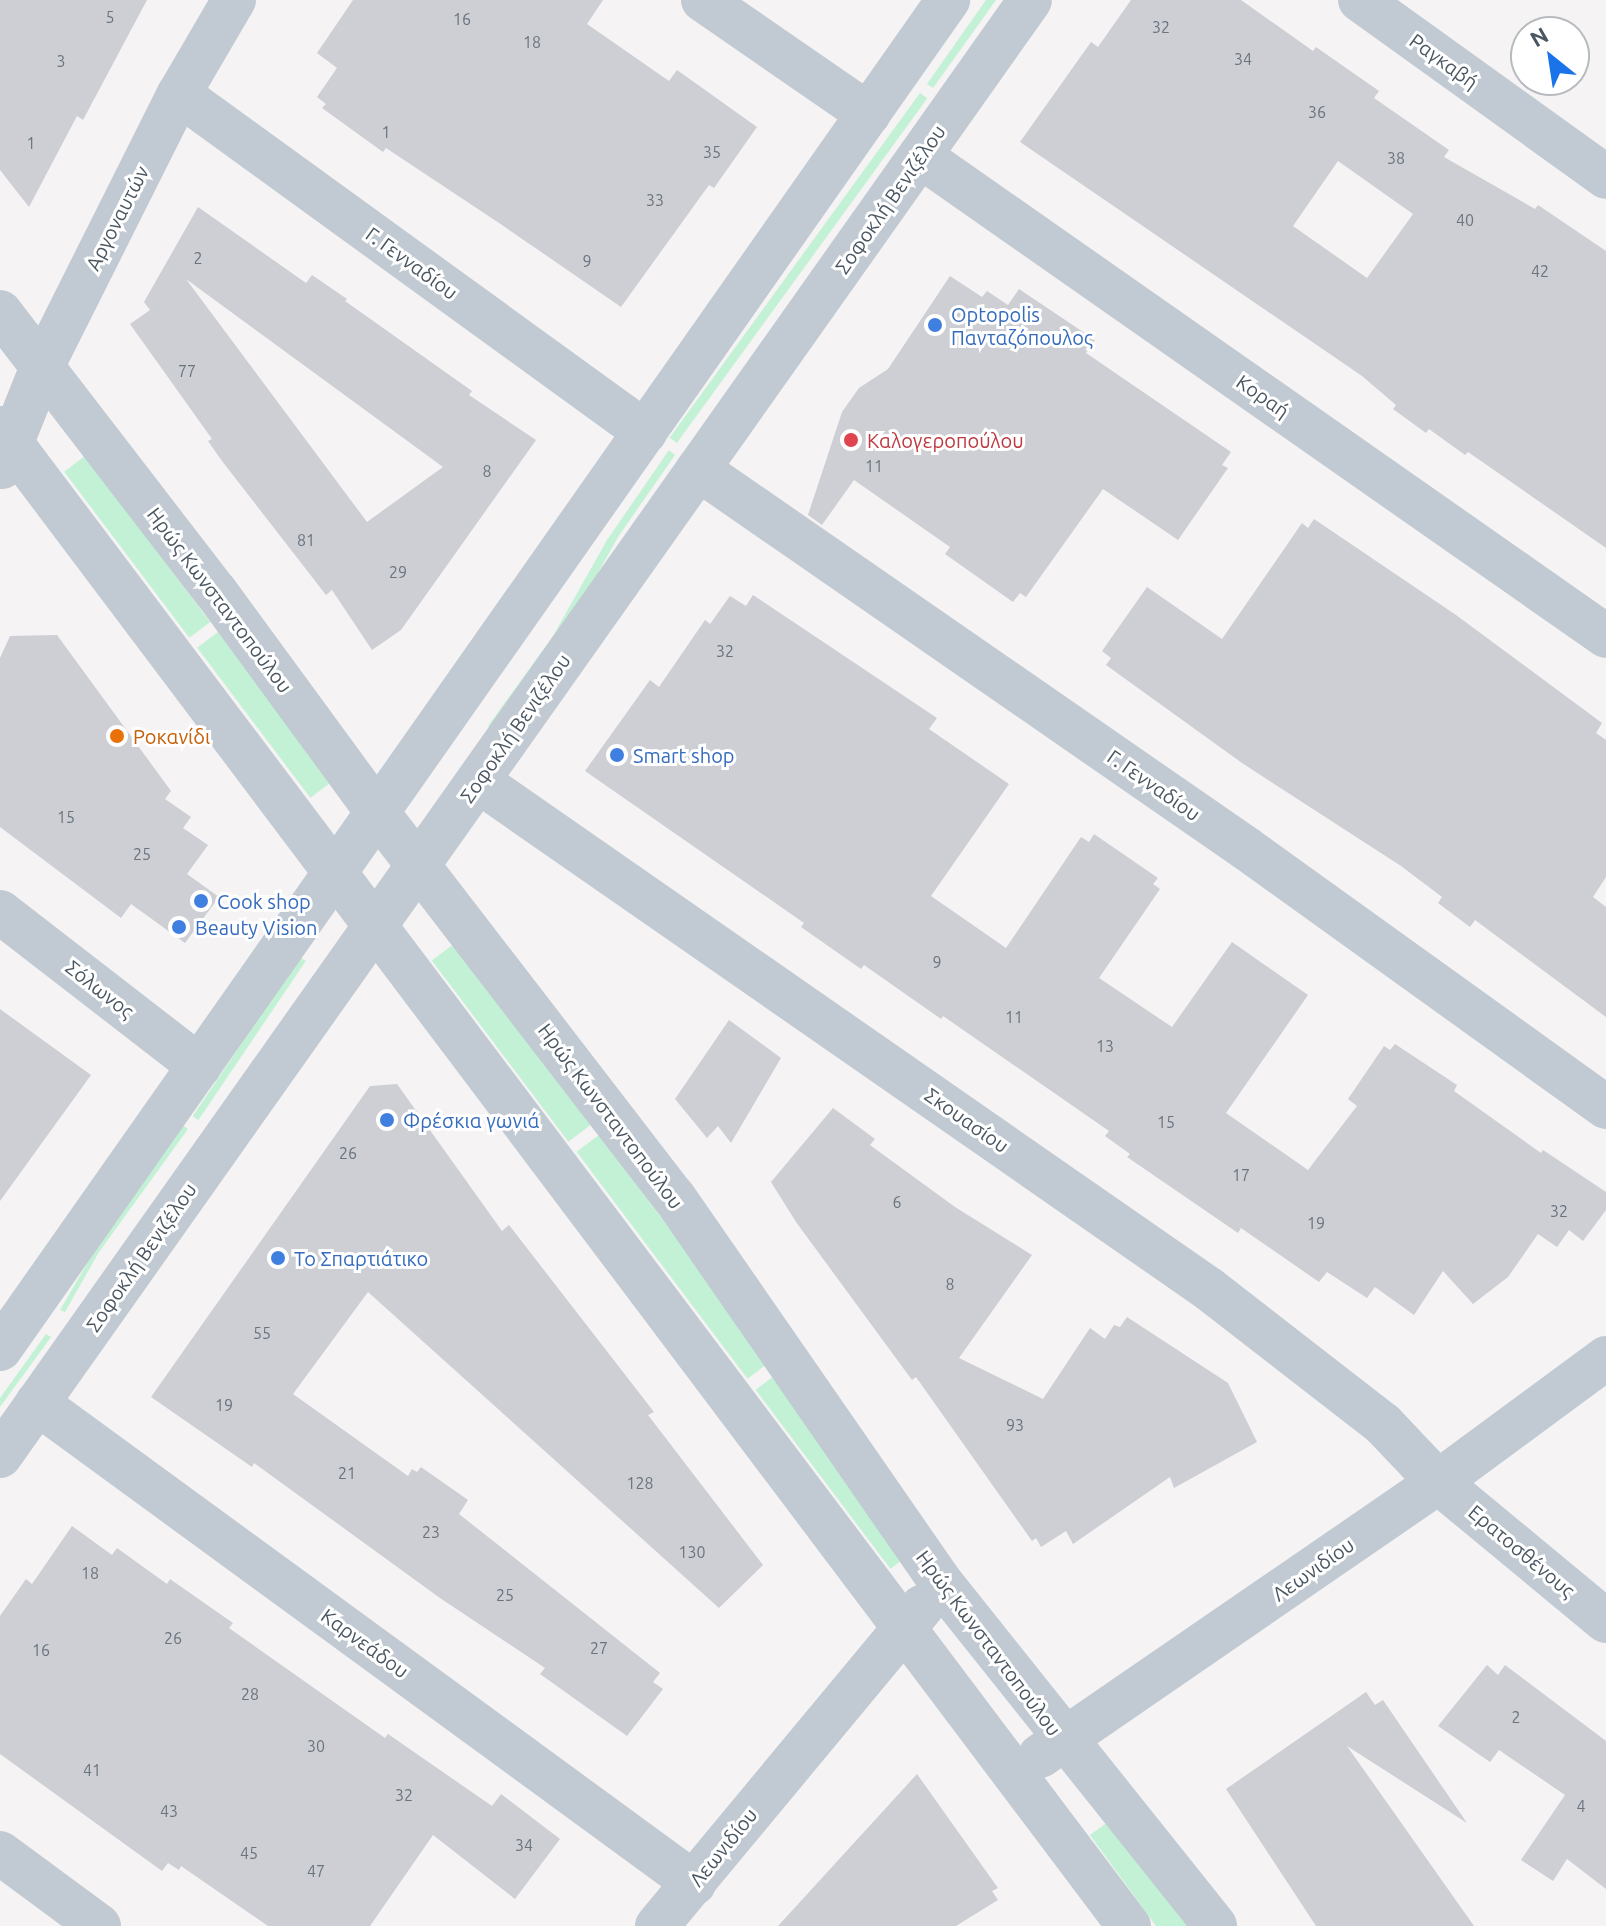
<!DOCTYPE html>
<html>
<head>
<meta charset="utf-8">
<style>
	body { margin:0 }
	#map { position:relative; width:1606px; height:1926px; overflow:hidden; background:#f5f3f3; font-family:Ubuntu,sans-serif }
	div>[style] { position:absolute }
	.green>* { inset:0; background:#c3f1d5; transform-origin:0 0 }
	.building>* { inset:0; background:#cdcfd5 }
	.minor>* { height:44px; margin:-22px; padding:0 22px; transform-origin:22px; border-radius:22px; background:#c1cad2 }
	.dots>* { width:22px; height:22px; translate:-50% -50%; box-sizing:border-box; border:4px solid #fff; border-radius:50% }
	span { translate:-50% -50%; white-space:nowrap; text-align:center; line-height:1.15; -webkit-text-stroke:6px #fff; paint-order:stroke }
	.number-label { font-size:16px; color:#6b747e }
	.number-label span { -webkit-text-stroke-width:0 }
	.street-label { font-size:20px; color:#4a5661 }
	.shop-label { font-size:20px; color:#366cbe }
	.left { translate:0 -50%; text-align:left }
	.health-label { font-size:20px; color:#be3a42 }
	.food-label { font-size:20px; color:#c56008 }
	.north { position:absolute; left:1510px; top:16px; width:80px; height:80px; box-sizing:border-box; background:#fff; border:2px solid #b7bbc0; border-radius:50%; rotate:330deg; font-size:22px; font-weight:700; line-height:32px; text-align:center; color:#4a5661 }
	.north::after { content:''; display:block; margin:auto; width:28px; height:36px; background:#1a73e8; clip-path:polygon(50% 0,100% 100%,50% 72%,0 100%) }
</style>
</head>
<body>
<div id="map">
	<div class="green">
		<i style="clip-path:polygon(986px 0,996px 0,933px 88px,927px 84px)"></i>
		<i style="left:920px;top:93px;width:9px;height:426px;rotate:36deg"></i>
		<i style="clip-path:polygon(669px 450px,675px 455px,618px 537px,560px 641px,494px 730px,488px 726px,553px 636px,607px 540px)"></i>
		<i style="left:85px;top:456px;width:208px;height:26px;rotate:53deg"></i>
		<i style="left:218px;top:632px;width:188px;height:26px;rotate:53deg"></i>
		<i style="left:455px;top:943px;width:227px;height:29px;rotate:53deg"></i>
		<i style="left:300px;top:957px;width:7px;height:192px;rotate:34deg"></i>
		<i style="clip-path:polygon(181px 1124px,188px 1129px,99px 1252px,65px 1312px,60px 1310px,109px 1226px)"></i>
		<i style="left:599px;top:1135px;width:284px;height:28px;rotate:53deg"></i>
		<i style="clip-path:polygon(46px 1334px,51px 1337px,0 1407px,0 1398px)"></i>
		<i style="left:778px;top:1373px;width:224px;height:28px;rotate:53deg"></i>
		<i style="clip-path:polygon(1112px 1819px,1190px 1926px,1156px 1926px,1090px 1835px)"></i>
	</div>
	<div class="building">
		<i style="clip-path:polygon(0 0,147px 0,83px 120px,77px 116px,29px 207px,0 170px)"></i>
		<i style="clip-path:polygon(353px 0,603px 0,587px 24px,669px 81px,677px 70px,757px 127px,714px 188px,709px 185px,621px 307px,502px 225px,386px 148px,383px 152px,322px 108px,326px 104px,317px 97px,337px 68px,317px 53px)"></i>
		<i style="clip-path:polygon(evenodd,1131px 0,1241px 0,1313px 51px,1316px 47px,1379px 91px,1374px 98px,1449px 150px,1444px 157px,1535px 209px,1538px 205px,1606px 251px,1606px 548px,1468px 452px,1465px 455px,1429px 429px,1426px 433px,1393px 409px,1396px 405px,1362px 376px,1020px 142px,1091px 42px,1098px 47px,1131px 0,1338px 161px,1413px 214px,1367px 278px,1293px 226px,1338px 161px)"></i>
		<i style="clip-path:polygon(evenodd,198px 207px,306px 283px,312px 275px,347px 299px,345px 301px,472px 391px,469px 395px,536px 440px,401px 630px,372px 650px,332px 590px,326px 595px,222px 461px,208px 441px,212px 439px,130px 324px,150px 310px,144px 302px,198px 207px,186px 279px,443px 467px,367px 522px,186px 279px)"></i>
		<i style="clip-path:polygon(950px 276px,982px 297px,987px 291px,1008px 305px,1019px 289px,1095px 340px,1086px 353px,1231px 452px,1222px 465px,1228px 468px,1178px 540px,1103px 489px,1026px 597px,1020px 593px,1013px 602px,945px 554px,950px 547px,854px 480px,822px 525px,808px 515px,842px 412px,859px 388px,888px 369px)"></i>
		<i style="clip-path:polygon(1314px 519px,1456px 615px,1602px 723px,1596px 733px,1606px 740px,1606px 877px,1593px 897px,1606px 907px,1606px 1017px,1475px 920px,1470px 927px,1438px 903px,1442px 897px,1401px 866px,1242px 763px,1106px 665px,1111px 658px,1102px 651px,1147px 587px,1222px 639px,1302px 523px,1308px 528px)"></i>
		<i style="clip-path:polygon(753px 595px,937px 718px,929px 729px,1009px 784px,931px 896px,1006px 948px,1081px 837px,1089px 842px,1094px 834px,1158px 878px,1153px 884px,1160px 889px,1099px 978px,1172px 1027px,1232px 942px,1308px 995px,1226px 1113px,1308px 1170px,1357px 1106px,1348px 1099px,1384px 1046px,1390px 1050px,1395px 1044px,1457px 1085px,1454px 1091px,1541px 1153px,1543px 1150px,1606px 1192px,1606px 1210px,1583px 1241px,1569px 1230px,1557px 1247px,1538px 1234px,1508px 1277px,1473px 1304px,1443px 1271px,1414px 1315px,1375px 1287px,1367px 1298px,1327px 1272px,1319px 1282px,1241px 1228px,1238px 1233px,1127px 1157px,1130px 1154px,1105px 1136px,1109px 1131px,943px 1016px,941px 1019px,864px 965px,861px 969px,801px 927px,804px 923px,585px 771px,650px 680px,659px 687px,705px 620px,710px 624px,730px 596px,746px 606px)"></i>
		<i style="clip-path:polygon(57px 635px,171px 791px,165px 799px,191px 817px,183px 828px,208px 845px,187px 874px,219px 897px,185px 943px,131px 904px,121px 918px,0 827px,0 658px,10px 636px)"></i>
		<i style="clip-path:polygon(0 1009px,91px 1075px,0 1201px)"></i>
		<i style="clip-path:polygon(729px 1020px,781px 1058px,731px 1143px,718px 1126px,707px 1138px,675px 1099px)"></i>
		<i style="clip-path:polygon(397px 1084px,502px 1231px,509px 1225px,654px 1412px,648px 1415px,763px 1565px,719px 1608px,368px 1292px,293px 1394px,408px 1476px,412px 1469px,417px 1472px,421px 1467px,468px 1500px,459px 1514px,660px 1673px,653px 1682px,663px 1689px,627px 1736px,540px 1674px,545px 1668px,440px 1598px,254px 1463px,252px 1467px,151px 1397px,370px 1086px)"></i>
		<i style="clip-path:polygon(833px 1108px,875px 1139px,870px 1145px,955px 1207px,1032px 1255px,959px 1358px,1043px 1399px,1090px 1328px,1105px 1339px,1114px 1325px,1120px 1327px,1127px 1317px,1228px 1383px,1257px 1442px,1174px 1488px,1170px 1477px,1073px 1544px,1066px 1531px,1041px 1547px,1036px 1538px,1032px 1541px,916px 1377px,912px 1380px,796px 1222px,771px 1182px)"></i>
		<i style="clip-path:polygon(72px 1526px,112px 1555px,117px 1548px,167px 1584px,170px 1579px,233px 1623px,229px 1628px,385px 1738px,388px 1734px,492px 1806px,501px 1794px,560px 1839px,515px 1899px,433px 1835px,370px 1926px,268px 1926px,181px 1866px,179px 1870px,168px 1863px,162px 1871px,0 1754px,0 1616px,26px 1579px,32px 1584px)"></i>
		<i style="clip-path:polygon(1487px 1665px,1498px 1675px,1505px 1665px,1606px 1741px,1606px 1889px,1567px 1859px,1553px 1881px,1521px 1860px,1565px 1795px,1499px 1750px,1490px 1762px,1438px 1726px)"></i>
		<i style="clip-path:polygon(1366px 1692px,1375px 1705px,1383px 1700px,1467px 1823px,1347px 1746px,1474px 1926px,1316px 1926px,1226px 1789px)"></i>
		<i style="clip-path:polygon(917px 1774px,998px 1888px,992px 1891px,998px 1900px,956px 1926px,778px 1926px)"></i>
	</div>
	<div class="minor">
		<i style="left:703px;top:0;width:201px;rotate:34.6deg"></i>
		<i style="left:1360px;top:0;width:303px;rotate:35.7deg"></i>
		<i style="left:179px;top:94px;width:576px;rotate:35.95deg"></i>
		<i style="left:920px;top:156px;width:837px;rotate:34.98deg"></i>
		<i style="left:0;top:312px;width:354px;rotate:52.4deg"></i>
		<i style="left:216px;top:592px;width:273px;rotate:53.8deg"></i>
		<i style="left:377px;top:812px;width:486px;rotate:52.4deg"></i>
		<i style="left:674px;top:1197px;width:472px;rotate:55.3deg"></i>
		<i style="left:943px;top:1585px;width:436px;rotate:51.4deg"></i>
		<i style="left:0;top:428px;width:1876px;rotate:53deg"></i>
		<i style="left:2px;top:467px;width:108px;rotate:-68.2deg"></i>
		<i style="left:42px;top:367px;width:305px;rotate:-63.4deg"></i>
		<i style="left:179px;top:94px;width:109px;rotate:-59.7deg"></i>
		<i style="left:698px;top:469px;width:668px;rotate:34.69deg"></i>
		<i style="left:1247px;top:849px;width:442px;rotate:35.7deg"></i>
		<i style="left:478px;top:781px;width:890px;rotate:34.8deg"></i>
		<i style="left:1209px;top:1289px;width:220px;rotate:37.8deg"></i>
		<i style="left:1383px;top:1424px;width:80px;rotate:46.5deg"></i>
		<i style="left:1438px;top:1482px;width:218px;rotate:39.6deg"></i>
		<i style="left:0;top:912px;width:252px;rotate:37.7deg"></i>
		<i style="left:0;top:1349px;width:1649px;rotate:-54.9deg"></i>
		<i style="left:37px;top:1403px;width:814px;rotate:36.15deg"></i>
		<i style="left:0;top:1456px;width:1783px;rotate:-54.72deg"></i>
		<i style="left:1040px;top:1756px;width:483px;rotate:-34.5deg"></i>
		<i style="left:1438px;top:1482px;width:209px;rotate:-36.4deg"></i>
		<i style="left:0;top:1853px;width:123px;rotate:36.4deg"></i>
		<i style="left:657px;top:1926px;width:415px;rotate:-50.3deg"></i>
	</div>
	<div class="dots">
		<i style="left:935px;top:325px;background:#3f7fe0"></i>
		<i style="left:851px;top:440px;background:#e0444e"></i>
		<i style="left:117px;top:736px;background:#e8710a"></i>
		<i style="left:617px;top:755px;background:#3f7fe0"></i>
		<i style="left:201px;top:901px;background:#3f7fe0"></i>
		<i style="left:179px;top:927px;background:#3f7fe0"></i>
		<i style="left:387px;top:1120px;background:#3f7fe0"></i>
		<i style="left:278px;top:1258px;background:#3f7fe0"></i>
	</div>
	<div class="number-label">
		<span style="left:110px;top:17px">5</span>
		<span style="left:462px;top:19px">16</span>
		<span style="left:1161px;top:27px">32</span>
		<span style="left:532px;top:42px">18</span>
		<span style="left:1243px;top:59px">34</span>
		<span style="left:61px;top:61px">3</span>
		<span style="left:1317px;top:112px">36</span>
		<span style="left:386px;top:132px">1</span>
		<span style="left:31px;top:143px">1</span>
		<span style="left:712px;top:152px">35</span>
		<span style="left:1396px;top:158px">38</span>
		<span style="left:655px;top:200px">33</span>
		<span style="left:1465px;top:220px">40</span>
		<span style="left:198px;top:258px">2</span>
		<span style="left:587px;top:261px">9</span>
		<span style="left:1540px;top:271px">42</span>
		<span style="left:187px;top:371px">77</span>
		<span style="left:874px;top:466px">11</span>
		<span style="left:487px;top:471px">8</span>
		<span style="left:306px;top:540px">81</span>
		<span style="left:398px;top:572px">29</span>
		<span style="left:725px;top:651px">32</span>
		<span style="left:66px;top:817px">15</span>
		<span style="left:142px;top:854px">25</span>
		<span style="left:937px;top:962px">9</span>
		<span style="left:1014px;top:1017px">11</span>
		<span style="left:1105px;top:1046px">13</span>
		<span style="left:1166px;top:1122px">15</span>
		<span style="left:348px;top:1153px">26</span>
		<span style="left:1241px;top:1175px">17</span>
		<span style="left:897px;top:1202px">6</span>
		<span style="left:1559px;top:1211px">32</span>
		<span style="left:1316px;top:1223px">19</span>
		<span style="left:950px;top:1284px">8</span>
		<span style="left:262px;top:1333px">55</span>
		<span style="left:224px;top:1405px">19</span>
		<span style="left:1015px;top:1425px">93</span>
		<span style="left:347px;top:1473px">21</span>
		<span style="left:640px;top:1483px">128</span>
		<span style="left:431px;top:1532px">23</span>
		<span style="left:692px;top:1552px">130</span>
		<span style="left:90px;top:1573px">18</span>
		<span style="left:505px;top:1595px">25</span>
		<span style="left:173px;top:1638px">26</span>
		<span style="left:599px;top:1648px">27</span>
		<span style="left:41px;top:1650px">16</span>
		<span style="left:250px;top:1694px">28</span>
		<span style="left:1516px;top:1717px">2</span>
		<span style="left:316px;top:1746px">30</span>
		<span style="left:92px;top:1770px">41</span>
		<span style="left:404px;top:1795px">32</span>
		<span style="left:1581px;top:1806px">4</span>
		<span style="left:169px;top:1811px">43</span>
		<span style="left:524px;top:1845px">34</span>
		<span style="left:249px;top:1853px">45</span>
		<span style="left:316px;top:1871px">47</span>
	</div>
	<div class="street-label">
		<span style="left:1444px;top:61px;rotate:36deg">Ραγκαβή</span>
		<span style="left:890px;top:199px;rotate:-55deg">Σοφοκλή Βενιζέλου</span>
		<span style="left:117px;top:218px;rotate:-63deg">Αργοναυτών</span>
		<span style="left:412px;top:263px;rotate:36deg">Γ. Γενναδίου</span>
		<span style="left:1263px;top:396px;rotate:35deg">Κοραή</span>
		<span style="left:220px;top:600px;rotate:53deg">Ηρώς Κωνσταντοπούλου</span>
		<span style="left:515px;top:728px;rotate:-55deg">Σοφοκλή Βενιζέλου</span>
		<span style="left:1154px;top:785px;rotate:35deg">Γ. Γενναδίου</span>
		<span style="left:100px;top:989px;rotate:38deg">Σόλωνος</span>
		<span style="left:611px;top:1116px;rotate:53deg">Ηρώς Κωνσταντοπούλου</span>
		<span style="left:967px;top:1120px;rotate:35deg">Σκουασίου</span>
		<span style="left:141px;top:1257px;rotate:-55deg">Σοφοκλή Βενιζέλου</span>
		<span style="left:1522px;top:1551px;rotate:40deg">Ερατοσθένους</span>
		<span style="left:1313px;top:1569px;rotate:-35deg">Λεωνιδίου</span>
		<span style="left:365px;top:1643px;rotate:36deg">Καρνεάδου</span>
		<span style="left:989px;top:1643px;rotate:53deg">Ηρώς Κωνσταντοπούλου</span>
		<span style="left:723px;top:1847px;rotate:-51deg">Λεωνιδίου</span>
	</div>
	<div class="shop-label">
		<span class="left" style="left:951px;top:326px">Optopolis<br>Πανταζόπουλος</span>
		<span class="left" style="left:633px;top:755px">Smart shop</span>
		<span class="left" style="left:217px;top:901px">Cook shop</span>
		<span class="left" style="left:195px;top:927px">Beauty Vision</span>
		<span class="left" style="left:403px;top:1120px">Φρέσκια γωνιά</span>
		<span class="left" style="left:294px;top:1258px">Το Σπαρτιάτικο</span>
	</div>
	<div class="health-label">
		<span class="left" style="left:867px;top:440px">Καλογεροπούλου</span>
	</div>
	<div class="food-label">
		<span class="left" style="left:133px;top:736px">Ροκανίδι</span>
	</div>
	<div class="north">N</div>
</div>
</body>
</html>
